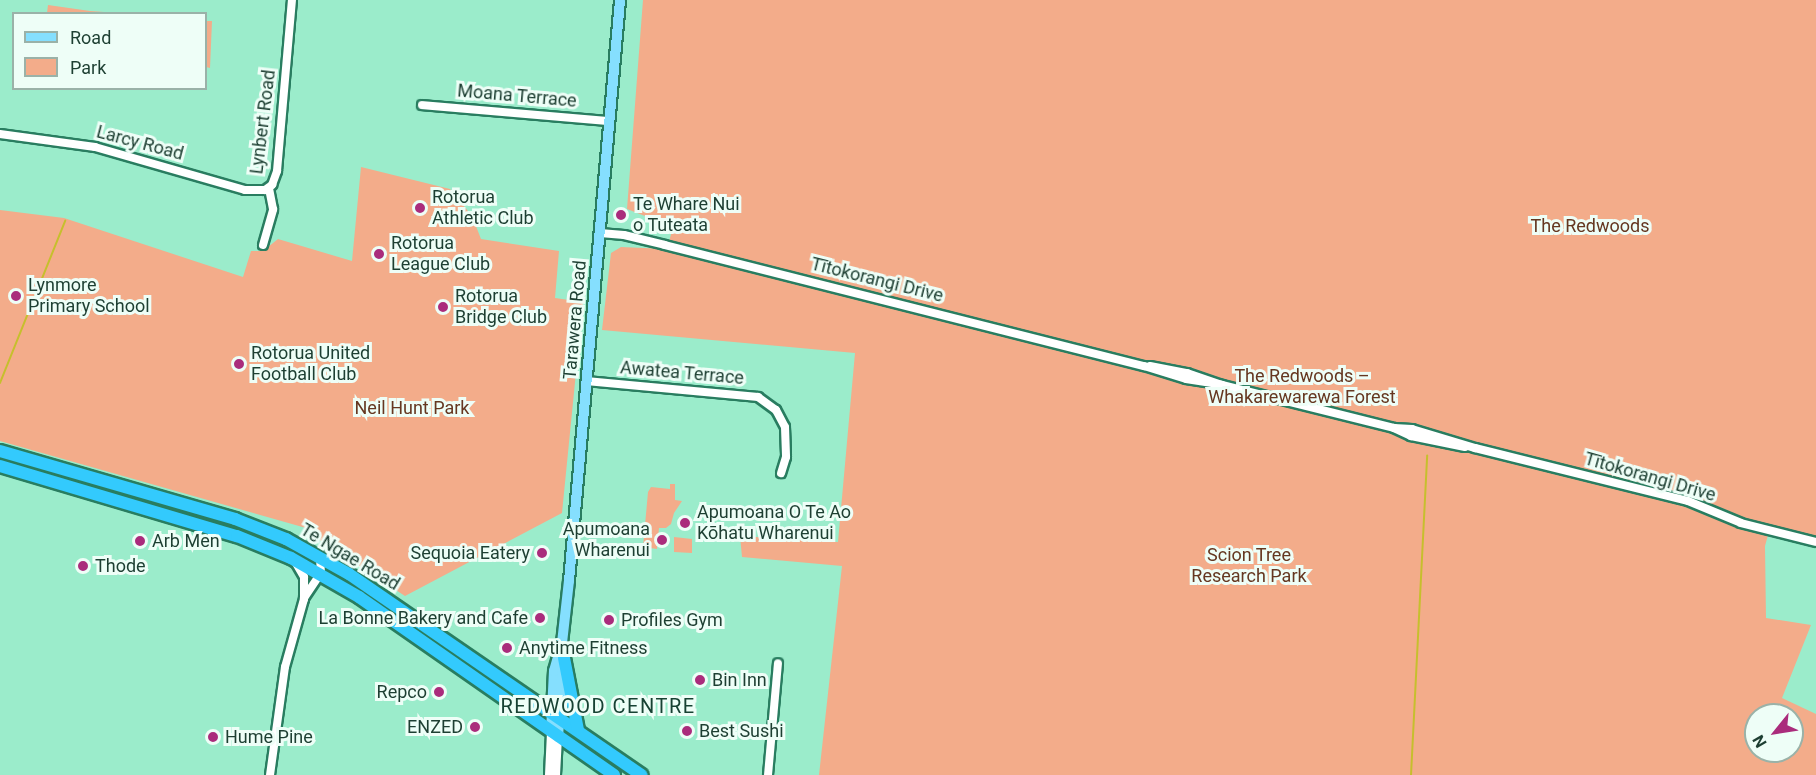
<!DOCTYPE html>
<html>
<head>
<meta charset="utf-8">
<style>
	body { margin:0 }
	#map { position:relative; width:1816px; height:775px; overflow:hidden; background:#9beccb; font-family:Roboto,sans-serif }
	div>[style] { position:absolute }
	.green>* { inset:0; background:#f3ac8a }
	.stream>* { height:2px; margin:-1px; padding:0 1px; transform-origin:1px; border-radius:1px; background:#c6bf2d }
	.roads { filter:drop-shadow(2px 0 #297d60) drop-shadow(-2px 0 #297d60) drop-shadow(0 2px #297d60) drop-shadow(0 -2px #297d60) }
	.minor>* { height:8px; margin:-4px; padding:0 4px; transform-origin:4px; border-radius:4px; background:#fff }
	.major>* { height:10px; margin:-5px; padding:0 5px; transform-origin:5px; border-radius:5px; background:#85dffe }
	.highway>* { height:12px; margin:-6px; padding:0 6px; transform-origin:6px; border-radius:6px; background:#33cafd }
	.dots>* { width:16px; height:16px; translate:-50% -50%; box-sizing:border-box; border:3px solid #eefef7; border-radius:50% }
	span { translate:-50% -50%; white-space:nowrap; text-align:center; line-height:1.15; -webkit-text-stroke:6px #eefef7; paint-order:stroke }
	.street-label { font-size:18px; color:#1d3f32 }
	.poi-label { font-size:18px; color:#1d3f32 }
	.left { translate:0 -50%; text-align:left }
	.right { translate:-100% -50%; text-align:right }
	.park-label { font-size:18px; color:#653720 }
	.neighbourhood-label { font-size:20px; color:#174233; letter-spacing:1.5px }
	.legend { position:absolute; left:12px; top:12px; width:195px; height:78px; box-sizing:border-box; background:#eefef7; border:2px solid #9ab2a8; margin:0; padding:8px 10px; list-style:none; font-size:18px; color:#1d3f32 }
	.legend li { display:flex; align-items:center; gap:12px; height:30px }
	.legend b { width:30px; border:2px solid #9ab2a8 }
	.north { position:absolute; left:1744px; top:703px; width:60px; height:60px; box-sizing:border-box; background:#eefef7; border:2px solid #9ab2a8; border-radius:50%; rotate:240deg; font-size:16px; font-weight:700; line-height:24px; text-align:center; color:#1d3f32 }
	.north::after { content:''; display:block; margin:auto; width:21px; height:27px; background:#aa2c7c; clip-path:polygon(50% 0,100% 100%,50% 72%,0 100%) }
</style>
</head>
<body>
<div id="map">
	<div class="green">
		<i style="clip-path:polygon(evenodd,643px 0,1816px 0,1816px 548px,1768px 535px,1765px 546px,1766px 618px,1811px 625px,1782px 698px,1816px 714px,1816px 775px,819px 775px,842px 566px,742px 557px,740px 536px,838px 542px,855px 353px,602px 330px,611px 253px,621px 247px,667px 249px,673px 227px,627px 209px,643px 0,1756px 715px,1792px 715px,1792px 751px,1756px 751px,1756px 715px)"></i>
		<i style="clip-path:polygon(48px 5px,90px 11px,118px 13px,47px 13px)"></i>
		<i style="clip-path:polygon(206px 21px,212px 21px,210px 68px,206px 67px)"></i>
		<i style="clip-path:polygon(361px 167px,450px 189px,472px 216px,481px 239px,559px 251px,555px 298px,583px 302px,562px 513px,405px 596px,321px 541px,306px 528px,0 441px,0 210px,64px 218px,243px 277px,251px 251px,263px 251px,278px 239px,352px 261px)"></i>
		<i style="clip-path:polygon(670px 484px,675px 484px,675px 500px,682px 501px,674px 513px,671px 524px,666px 528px,659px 528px,657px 549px,643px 547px,648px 492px,651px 487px,670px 489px)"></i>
		<i style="clip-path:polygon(674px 537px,692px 539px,692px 553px,674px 552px)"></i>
	</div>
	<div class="stream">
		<i style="left:0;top:383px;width:175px;rotate:-68.1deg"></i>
		<i style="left:1411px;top:775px;width:320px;rotate:-87.1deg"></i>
	</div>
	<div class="roads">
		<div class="minor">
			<i style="left:422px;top:105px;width:188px;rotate:4.9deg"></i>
			<i style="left:0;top:134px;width:96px;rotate:7.8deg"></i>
			<i style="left:95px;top:147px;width:156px;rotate:16deg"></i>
			<i style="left:245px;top:190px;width:20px"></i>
			<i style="left:265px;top:190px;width:9px;rotate:-36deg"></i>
			<i style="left:272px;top:185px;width:15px;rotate:-70deg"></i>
			<i style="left:277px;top:171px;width:172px;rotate:-85deg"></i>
			<i style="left:600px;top:233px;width:24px;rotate:5deg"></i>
			<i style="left:624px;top:235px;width:42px;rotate:13.7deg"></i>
			<i style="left:665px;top:245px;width:494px;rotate:14.2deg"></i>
			<i style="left:1144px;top:366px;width:44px;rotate:17.2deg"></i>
			<i style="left:1186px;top:379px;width:36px;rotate:9deg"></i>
			<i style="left:263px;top:245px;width:37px;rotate:-74deg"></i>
			<i style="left:273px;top:209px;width:21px;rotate:-101deg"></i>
			<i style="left:1150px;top:366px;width:38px;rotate:11deg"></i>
			<i style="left:1187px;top:373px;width:37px;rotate:19deg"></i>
			<i style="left:1222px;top:385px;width:177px;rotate:14deg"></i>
			<i style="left:1394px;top:428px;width:19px;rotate:25deg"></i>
			<i style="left:1411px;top:436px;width:55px;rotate:11.5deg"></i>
			<i style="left:586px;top:381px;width:173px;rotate:5.3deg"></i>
			<i style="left:758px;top:397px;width:22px;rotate:36deg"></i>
			<i style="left:776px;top:410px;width:19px;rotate:62deg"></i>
			<i style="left:785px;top:427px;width:30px;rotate:88deg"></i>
			<i style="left:786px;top:457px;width:17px;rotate:107deg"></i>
			<i style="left:1394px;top:428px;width:18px;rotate:3deg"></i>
			<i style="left:1412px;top:429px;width:66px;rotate:16.8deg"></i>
			<i style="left:1475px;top:448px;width:219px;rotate:14deg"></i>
			<i style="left:1688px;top:501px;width:57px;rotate:22.5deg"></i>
			<i style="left:1741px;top:523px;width:77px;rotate:14.2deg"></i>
			<i style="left:304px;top:598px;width:30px;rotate:-56deg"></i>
			<i style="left:321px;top:573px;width:16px;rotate:-94deg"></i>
			<i style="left:270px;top:775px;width:109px;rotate:-82.1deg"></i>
			<i style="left:285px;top:667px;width:71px;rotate:-74.4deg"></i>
			<i style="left:304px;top:599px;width:22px;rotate:-90deg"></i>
			<i style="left:304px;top:577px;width:16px;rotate:-120deg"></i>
			<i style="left:549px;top:775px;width:43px;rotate:-87.3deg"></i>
			<i style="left:556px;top:775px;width:38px;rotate:-87deg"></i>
			<i style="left:768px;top:775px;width:112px;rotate:-84.9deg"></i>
		</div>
		<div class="major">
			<i style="left:551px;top:732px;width:61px;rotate:-87.2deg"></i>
			<i style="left:554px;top:671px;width:29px;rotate:-74deg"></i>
			<i style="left:562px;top:643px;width:62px;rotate:-83.6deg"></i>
			<i style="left:569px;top:581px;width:583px;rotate:-84.98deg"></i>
			<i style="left:558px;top:737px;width:73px;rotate:-86.1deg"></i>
		</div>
		<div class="highway">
			<i style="left:0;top:451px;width:245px;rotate:16.1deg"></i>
			<i style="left:235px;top:519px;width:55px;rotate:21.4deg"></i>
			<i style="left:286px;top:539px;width:72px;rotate:29.1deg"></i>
			<i style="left:349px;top:574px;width:355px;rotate:34.5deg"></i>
			<i style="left:0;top:466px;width:247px;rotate:16.5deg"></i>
			<i style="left:237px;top:536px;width:58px;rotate:22.2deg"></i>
			<i style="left:291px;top:558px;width:78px;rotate:29.8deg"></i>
			<i style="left:359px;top:597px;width:311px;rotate:34.9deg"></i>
			<i style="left:564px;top:658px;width:73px;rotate:79deg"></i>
		</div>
	</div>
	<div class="dots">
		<i style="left:420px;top:208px;background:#aa2c7c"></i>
		<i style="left:621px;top:215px;background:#aa2c7c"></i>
		<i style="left:379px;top:254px;background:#aa2c7c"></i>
		<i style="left:16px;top:296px;background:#aa2c7c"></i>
		<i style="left:443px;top:307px;background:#aa2c7c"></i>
		<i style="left:239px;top:364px;background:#aa2c7c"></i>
		<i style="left:685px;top:523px;background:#aa2c7c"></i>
		<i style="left:662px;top:540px;background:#aa2c7c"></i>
		<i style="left:140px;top:541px;background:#aa2c7c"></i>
		<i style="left:542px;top:553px;background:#aa2c7c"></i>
		<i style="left:83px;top:566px;background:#aa2c7c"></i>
		<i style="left:540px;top:618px;background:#aa2c7c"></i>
		<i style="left:609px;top:620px;background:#aa2c7c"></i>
		<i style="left:507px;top:648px;background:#aa2c7c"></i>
		<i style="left:700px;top:680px;background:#aa2c7c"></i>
		<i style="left:439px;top:692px;background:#aa2c7c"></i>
		<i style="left:475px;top:727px;background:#aa2c7c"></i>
		<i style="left:687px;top:731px;background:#aa2c7c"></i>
		<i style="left:213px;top:737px;background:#aa2c7c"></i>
	</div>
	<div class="street-label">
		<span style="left:517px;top:96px;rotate:5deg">Moana Terrace</span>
		<span style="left:263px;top:122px;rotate:-83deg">Lynbert Road</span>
		<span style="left:140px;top:143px;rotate:15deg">Larcy Road</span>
		<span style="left:877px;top:280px;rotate:14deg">Tītokorangi Drive</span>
		<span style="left:575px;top:320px;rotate:-85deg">Tarawera Road</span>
		<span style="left:682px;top:373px;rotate:5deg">Awatea Terrace</span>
		<span style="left:1650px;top:477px;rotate:16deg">Tītokorangi Drive</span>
		<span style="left:350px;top:557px;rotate:31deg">Te Ngae Road</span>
	</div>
	<div class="poi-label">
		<span class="left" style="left:432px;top:208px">Rotorua<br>Athletic Club</span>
		<span class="left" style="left:633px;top:215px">Te Whare Nui<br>o Tuteata</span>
		<span class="left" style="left:391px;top:254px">Rotorua<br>League Club</span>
		<span class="left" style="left:28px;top:296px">Lynmore<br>Primary School</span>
		<span class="left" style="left:455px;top:307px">Rotorua<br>Bridge Club</span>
		<span class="left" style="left:251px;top:364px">Rotorua United<br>Football Club</span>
		<span class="left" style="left:697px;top:523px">Apumoana O Te Ao<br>Kōhatu Wharenui</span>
		<span class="right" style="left:650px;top:540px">Apumoana<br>Wharenui</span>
		<span class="left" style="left:152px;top:541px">Arb Men</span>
		<span class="right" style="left:530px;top:553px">Sequoia Eatery</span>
		<span class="left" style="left:95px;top:566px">Thode</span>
		<span class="right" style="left:528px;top:618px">La Bonne Bakery and Cafe</span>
		<span class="left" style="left:621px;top:620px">Profiles Gym</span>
		<span class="left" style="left:519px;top:648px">Anytime Fitness</span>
		<span class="left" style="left:712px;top:680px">Bin Inn</span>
		<span class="right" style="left:427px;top:692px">Repco</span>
		<span class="right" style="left:463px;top:727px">ENZED</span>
		<span class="left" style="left:699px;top:731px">Best Sushi</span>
		<span class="left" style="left:225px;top:737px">Hume Pine</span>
	</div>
	<div class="park-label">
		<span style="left:1590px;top:226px">The Redwoods</span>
		<span style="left:1302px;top:387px">The Redwoods –<br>Whakarewarewa Forest</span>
		<span style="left:412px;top:408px">Neil Hunt Park</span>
		<span style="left:1249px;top:566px">Scion Tree<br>Research Park</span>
	</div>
	<div class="neighbourhood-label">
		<span style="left:598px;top:706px">REDWOOD CENTRE</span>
	</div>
	<ul class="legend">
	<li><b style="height:8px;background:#85dffe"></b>Road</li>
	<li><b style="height:16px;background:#f3ac8a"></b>Park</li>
	</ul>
	<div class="north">N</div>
</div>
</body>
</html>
